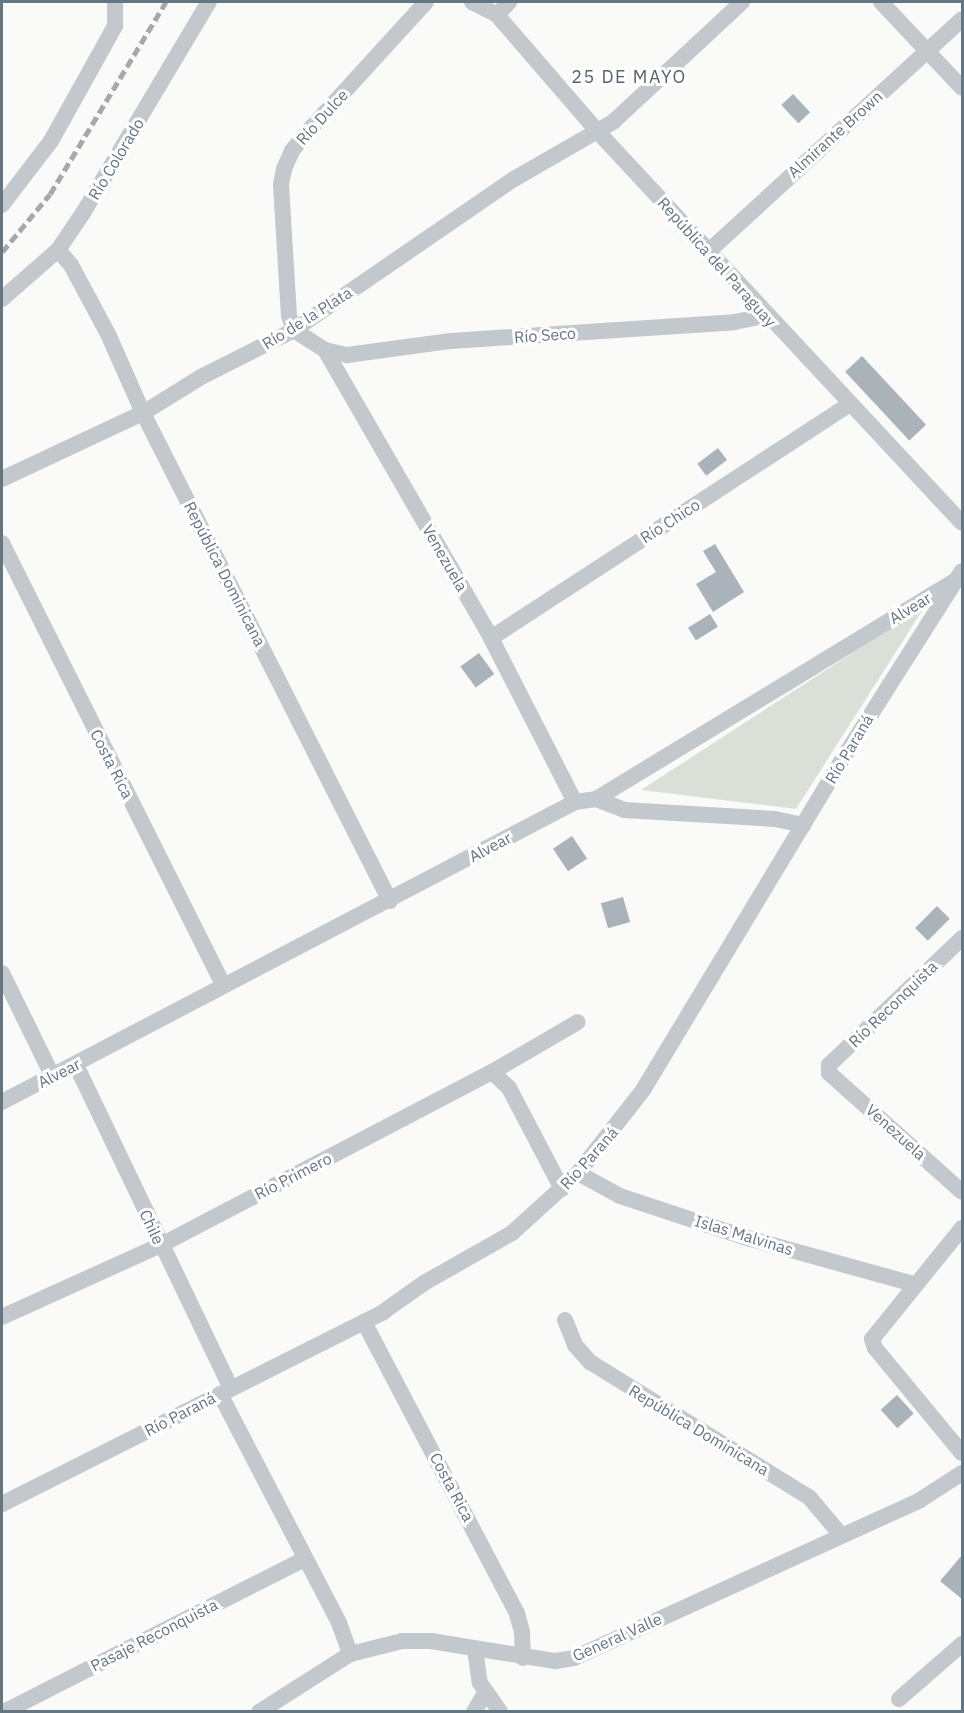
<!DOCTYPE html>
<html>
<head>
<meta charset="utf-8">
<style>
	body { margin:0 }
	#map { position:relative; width:964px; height:1713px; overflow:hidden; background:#fafaf8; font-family:"IBM Plex Sans",sans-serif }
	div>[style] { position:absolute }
	.green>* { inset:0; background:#dadfd7 }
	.building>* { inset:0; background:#aab3b9; transform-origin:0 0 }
	.minor>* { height:16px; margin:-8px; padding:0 8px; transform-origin:8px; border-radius:8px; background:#c3c8cc }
	.rail>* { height:4.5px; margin-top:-2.25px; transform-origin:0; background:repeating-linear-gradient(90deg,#a2aab0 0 9px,transparent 0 13.5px) }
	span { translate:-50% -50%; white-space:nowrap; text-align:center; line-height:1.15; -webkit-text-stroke:6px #fff; paint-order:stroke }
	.street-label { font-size:16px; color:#657683 }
	.neighbourhood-label { font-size:18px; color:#57646e; letter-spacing:1.5px }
	.frame { position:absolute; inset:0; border:3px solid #657683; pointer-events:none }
</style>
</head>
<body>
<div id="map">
	<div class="green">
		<i style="clip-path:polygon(925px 606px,796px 809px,641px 790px)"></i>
	</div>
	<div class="building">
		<i style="left:793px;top:94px;width:25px;height:16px;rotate:47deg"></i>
		<i style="left:862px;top:356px;width:94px;height:23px;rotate:47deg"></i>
		<i style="left:718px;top:448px;width:15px;height:26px;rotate:53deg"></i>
		<i style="clip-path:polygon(715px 544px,744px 592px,713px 612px,696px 584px,716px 572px,703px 551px)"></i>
		<i style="left:710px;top:614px;width:15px;height:26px;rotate:58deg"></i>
		<i style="left:479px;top:653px;width:26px;height:23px;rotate:54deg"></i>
		<i style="left:572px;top:836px;width:27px;height:23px;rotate:56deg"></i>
		<i style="left:623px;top:897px;width:26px;height:23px;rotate:74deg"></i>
		<i style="left:937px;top:906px;width:18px;height:31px;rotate:45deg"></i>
		<i style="left:897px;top:1395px;width:25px;height:22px;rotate:48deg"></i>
		<i style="clip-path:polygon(963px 1554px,963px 1600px,940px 1581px)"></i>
	</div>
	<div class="minor">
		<i style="left:426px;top:2px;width:171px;rotate:132.4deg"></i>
		<i style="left:311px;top:128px;width:30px;rotate:130deg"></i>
		<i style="left:292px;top:151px;width:20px;rotate:114deg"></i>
		<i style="left:284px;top:169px;width:16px;rotate:101deg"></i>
		<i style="left:281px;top:185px;width:131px;rotate:86.5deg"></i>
		<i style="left:289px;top:316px;width:15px;rotate:70deg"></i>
		<i style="left:294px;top:330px;width:37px;rotate:33deg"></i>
		<i style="left:325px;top:350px;width:332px;rotate:60deg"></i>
		<i style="left:491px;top:638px;width:184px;rotate:62.9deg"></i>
		<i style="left:472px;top:2px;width:28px;rotate:27deg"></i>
		<i style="left:497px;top:15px;width:155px;rotate:49.2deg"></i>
		<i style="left:598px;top:132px;width:534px;rotate:47.05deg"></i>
		<i style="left:881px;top:2px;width:118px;rotate:46.7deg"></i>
		<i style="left:497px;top:15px;width:18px;rotate:-47deg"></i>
		<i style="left:2px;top:205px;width:81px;rotate:-52.6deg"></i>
		<i style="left:51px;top:141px;width:132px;rotate:-60.9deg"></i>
		<i style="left:115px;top:26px;width:24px;rotate:-90deg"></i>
		<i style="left:58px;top:250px;width:20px;rotate:49deg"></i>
		<i style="left:71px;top:265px;width:78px;rotate:61.8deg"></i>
		<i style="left:108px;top:334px;width:86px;rotate:66.1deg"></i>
		<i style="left:143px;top:413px;width:547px;rotate:63.15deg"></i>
		<i style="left:709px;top:251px;width:343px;rotate:-42.5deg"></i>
		<i style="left:2px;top:299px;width:74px;rotate:-41.2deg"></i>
		<i style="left:58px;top:250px;width:45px;rotate:-56deg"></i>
		<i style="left:83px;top:213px;width:246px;rotate:-59.2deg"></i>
		<i style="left:325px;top:350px;width:23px;rotate:13deg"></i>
		<i style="left:347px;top:355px;width:105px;rotate:-7.7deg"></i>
		<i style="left:451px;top:341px;width:284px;rotate:-3.8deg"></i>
		<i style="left:734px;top:322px;width:33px;rotate:-11deg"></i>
		<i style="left:2px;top:479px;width:156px;rotate:-25.1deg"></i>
		<i style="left:143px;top:413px;width:68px;rotate:-31.8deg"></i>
		<i style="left:201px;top:377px;width:104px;rotate:-26.8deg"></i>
		<i style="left:294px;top:330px;width:267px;rotate:-34.5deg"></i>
		<i style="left:514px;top:179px;width:114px;rotate:-29.9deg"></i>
		<i style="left:613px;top:122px;width:176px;rotate:-42.9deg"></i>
		<i style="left:2px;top:543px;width:493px;rotate:63.4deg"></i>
		<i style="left:491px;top:638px;width:426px;rotate:-33.1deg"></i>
		<i style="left:596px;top:799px;width:30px;rotate:21deg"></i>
		<i style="left:624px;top:810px;width:151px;rotate:3.4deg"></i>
		<i style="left:775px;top:819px;width:29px;rotate:12deg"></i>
		<i style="left:962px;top:938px;width:184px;rotate:136.3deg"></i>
		<i style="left:829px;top:1065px;width:8px;rotate:90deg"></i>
		<i style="left:829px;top:1073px;width:178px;rotate:41.8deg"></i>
		<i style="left:2px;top:973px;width:116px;rotate:63.9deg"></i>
		<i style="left:76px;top:1065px;width:358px;rotate:64.4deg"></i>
		<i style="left:492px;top:1072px;width:23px;rotate:43deg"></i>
		<i style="left:509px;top:1088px;width:114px;rotate:62.3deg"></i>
		<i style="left:2px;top:1102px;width:647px;rotate:-27.63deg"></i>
		<i style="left:575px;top:802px;width:21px;rotate:-8deg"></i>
		<i style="left:596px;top:799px;width:418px;rotate:-31.3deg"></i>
		<i style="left:578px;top:1173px;width:48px;rotate:28.7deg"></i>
		<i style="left:620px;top:1196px;width:131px;rotate:18.3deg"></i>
		<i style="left:744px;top:1237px;width:176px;rotate:15.5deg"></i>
		<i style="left:962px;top:1228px;width:143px;rotate:129deg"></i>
		<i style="left:872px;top:1339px;width:9px;rotate:72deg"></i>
		<i style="left:875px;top:1348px;width:136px;rotate:50.4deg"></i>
		<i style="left:2px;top:1317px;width:175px;rotate:-24.4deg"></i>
		<i style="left:161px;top:1245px;width:373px;rotate:-27.6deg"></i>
		<i style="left:492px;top:1072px;width:99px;rotate:-30.2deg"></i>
		<i style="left:565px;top:1320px;width:27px;rotate:68deg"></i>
		<i style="left:575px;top:1345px;width:23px;rotate:49deg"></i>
		<i style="left:590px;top:1362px;width:257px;rotate:31.7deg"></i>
		<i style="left:809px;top:1497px;width:50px;rotate:49.9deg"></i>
		<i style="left:364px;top:1322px;width:330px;rotate:62.3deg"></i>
		<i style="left:517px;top:1614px;width:19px;rotate:74deg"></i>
		<i style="left:522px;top:1632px;width:26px;rotate:88deg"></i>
		<i style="left:220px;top:1394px;width:258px;rotate:62.5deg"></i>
		<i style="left:339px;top:1623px;width:33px;rotate:70deg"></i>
		<i style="left:2px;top:1504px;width:427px;rotate:-26.7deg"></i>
		<i style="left:383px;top:1312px;width:50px;rotate:-35.3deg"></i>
		<i style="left:424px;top:1283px;width:101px;rotate:-29.6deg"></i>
		<i style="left:512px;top:1233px;width:89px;rotate:-42.3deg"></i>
		<i style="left:578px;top:1173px;width:105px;rotate:-51.9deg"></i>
		<i style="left:643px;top:1090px;width:382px;rotate:-58.9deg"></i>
		<i style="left:840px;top:763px;width:227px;rotate:-57.6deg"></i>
		<i style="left:475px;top:1649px;width:34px;rotate:82deg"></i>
		<i style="left:480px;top:1683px;width:35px;rotate:55deg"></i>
		<i style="left:899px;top:1699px;width:84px;rotate:-41.1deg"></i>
		<i style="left:4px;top:1712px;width:337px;rotate:-27deg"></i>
		<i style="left:259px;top:1712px;width:108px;rotate:-32.5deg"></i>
		<i style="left:350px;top:1654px;width:54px;rotate:-14deg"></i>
		<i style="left:402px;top:1641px;width:29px"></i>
		<i style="left:431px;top:1641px;width:126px;rotate:9.2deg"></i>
		<i style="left:555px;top:1661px;width:19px;rotate:-9deg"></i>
		<i style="left:574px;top:1658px;width:380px;rotate:-24.5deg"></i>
		<i style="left:920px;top:1500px;width:50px;rotate:-32.7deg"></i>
		<i style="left:474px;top:1712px;width:22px;rotate:-60deg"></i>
	</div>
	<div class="rail">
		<i style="left:2px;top:252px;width:75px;rotate:-50.4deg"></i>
		<i style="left:50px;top:194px;width:224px;rotate:-58.9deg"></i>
	</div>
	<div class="street-label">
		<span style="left:322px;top:117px;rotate:-48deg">Río Dulce</span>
		<span style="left:835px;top:134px;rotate:-42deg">Almirante Brown</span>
		<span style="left:116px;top:159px;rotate:-59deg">Río Colorado</span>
		<span style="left:717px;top:262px;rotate:48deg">República del Paraguay</span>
		<span style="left:307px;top:318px;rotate:-32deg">Río de la Plata</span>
		<span style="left:545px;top:335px;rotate:-4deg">Río Seco</span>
		<span style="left:670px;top:521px;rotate:-33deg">Río Chico</span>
		<span style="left:445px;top:558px;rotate:60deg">Venezuela</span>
		<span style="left:225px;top:574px;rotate:63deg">República Dominicana</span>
		<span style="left:910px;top:608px;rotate:-31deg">Alvear</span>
		<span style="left:849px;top:749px;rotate:-59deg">Río Paraná</span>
		<span style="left:112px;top:764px;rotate:63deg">Costa Rica</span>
		<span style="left:490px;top:847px;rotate:-28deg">Alvear</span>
		<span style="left:893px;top:1004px;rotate:-44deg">Río Reconquista</span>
		<span style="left:59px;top:1073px;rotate:-27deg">Alvear</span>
		<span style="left:896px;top:1132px;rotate:42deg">Venezuela</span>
		<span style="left:589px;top:1158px;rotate:-48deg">Río Paraná</span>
		<span style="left:293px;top:1176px;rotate:-27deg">Río Primero</span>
		<span style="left:152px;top:1227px;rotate:65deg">Chile</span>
		<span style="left:744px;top:1235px;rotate:17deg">Islas Malvinas</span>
		<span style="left:180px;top:1414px;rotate:-27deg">Río Paraná</span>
		<span style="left:699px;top:1430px;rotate:31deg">República Dominicana</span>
		<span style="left:452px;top:1487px;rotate:62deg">Costa Rica</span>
		<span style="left:154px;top:1635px;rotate:-27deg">Pasaje Reconquista</span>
		<span style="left:617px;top:1637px;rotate:-24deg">General Valle</span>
	</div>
	<div class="neighbourhood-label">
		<span style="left:629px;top:77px">25 DE MAYO</span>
	</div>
	<div class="frame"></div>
</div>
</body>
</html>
